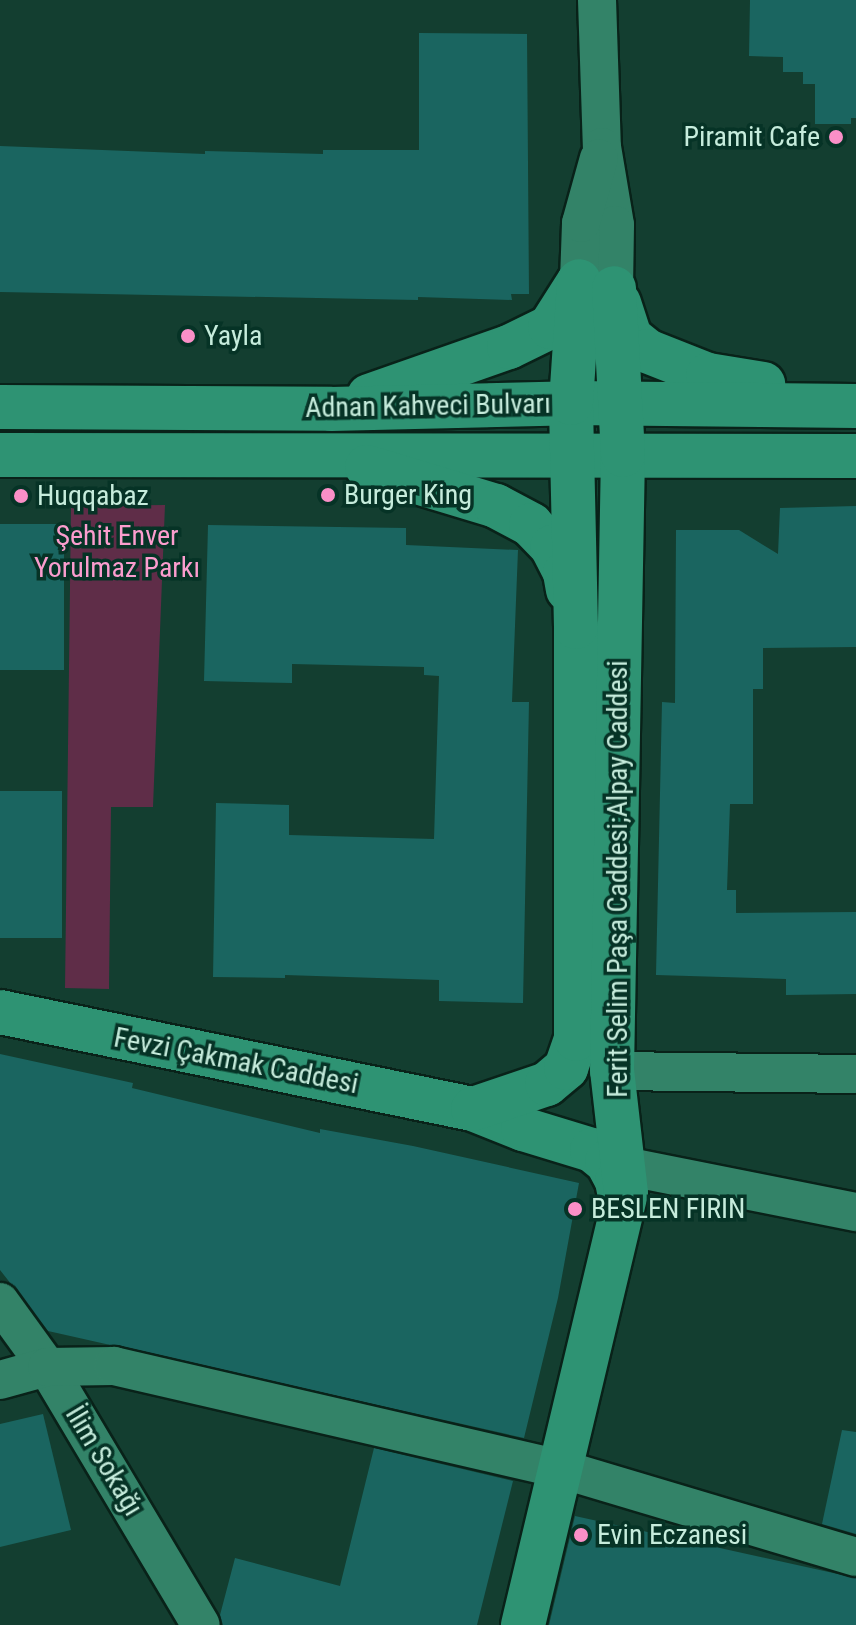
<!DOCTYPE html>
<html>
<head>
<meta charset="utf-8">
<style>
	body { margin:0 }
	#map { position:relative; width:856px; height:1625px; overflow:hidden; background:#133e30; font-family:"Roboto Condensed",sans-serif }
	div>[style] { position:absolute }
	.green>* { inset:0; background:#5f2d48 }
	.building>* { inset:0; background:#1a6560; transform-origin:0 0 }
	.roads { filter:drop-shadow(2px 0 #092219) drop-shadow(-2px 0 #092219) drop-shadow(0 2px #092219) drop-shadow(0 -2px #092219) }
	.minor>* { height:38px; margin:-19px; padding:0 19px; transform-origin:19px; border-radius:19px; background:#338368 }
	.major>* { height:44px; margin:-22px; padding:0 22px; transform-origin:22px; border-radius:22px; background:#2e9373 }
	.dots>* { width:22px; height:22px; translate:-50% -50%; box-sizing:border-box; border:4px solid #063326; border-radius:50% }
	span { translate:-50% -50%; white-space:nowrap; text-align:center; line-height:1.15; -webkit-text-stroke:7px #063326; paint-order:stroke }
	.poi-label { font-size:28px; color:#c6ecdc }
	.right { translate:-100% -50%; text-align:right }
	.left { translate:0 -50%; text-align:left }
	.street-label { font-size:28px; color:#c6ecdc }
	.park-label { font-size:28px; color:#fb9dce }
</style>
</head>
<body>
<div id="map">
	<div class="green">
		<i style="clip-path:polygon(165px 505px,153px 807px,111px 807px,109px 989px,65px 988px,71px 506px)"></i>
	</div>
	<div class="building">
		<i style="clip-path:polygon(750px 0,856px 0,856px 118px,851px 118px,851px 124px,815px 124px,815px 84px,803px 84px,803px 72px,783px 72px,783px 57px,749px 56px)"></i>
		<i style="clip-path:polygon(419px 33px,527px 34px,529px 294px,511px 294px,512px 300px,418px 297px,418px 300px,0 292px,0 146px,205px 154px,205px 151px,323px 154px,323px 150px,419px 150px)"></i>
		<i style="clip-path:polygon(856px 506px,856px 647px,763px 648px,763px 689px,753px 689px,753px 804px,730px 804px,727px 890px,736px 890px,736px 913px,856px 912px,856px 994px,786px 995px,786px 979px,656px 975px,662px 702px,675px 703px,676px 530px,739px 530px,778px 554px,780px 508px)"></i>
		<i style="left:64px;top:524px;width:146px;height:64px;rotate:90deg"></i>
		<i style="clip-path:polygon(208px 525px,406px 528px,406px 545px,518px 550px,512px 702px,529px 702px,523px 1003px,439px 1001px,439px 980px,285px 975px,285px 978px,213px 977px,216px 803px,289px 805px,289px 835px,434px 839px,439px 676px,424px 675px,424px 667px,292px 664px,292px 683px,204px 681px)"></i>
		<i style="left:0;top:791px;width:62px;height:147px"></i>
		<i style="clip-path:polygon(0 1054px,133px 1083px,132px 1088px,320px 1133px,320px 1129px,413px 1146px,579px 1183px,558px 1298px,524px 1438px,48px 1331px,0 1270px)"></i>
		<i style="clip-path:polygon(43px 1414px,71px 1530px,0 1547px,0 1424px)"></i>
		<i style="clip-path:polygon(842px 1430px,856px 1432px,856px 1534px,822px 1524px)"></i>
		<i style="clip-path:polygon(374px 1448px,513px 1481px,477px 1625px,223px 1625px,220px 1615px,235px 1558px,340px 1586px)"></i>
		<i style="clip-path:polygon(575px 1516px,856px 1578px,856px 1625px,549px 1625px)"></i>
	</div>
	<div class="roads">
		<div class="minor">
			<i style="left:597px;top:0;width:147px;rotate:88.1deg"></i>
			<i style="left:602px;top:147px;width:79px;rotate:80.5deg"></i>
			<i style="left:615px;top:225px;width:63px;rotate:90.9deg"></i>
			<i style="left:579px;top:281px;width:58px;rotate:-88deg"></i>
			<i style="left:581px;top:223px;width:67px;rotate:-74.5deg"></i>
			<i style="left:612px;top:1071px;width:244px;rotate:0.7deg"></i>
			<i style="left:625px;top:1166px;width:236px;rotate:11.3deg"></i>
			<i style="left:0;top:1302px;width:80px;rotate:54.1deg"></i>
			<i style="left:47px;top:1367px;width:300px;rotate:59.2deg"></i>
			<i style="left:0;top:1380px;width:49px;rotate:-15.5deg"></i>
			<i style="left:47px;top:1367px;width:67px;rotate:-0.9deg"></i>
			<i style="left:114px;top:1366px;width:459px;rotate:13deg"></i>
			<i style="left:561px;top:1469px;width:308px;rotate:16.6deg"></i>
		</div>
		<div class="major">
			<i style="left:619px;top:303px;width:36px;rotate:72deg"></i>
			<i style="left:630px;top:337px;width:22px;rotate:39deg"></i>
			<i style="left:647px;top:351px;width:66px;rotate:21.5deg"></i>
			<i style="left:708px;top:375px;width:56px;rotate:9.3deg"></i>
			<i style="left:369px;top:396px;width:148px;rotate:-19.3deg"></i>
			<i style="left:509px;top:347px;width:46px;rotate:-26deg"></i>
			<i style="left:550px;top:327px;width:52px;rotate:-57.5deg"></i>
			<i style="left:0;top:407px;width:331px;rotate:0.3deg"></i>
			<i style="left:331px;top:409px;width:240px;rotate:-1.4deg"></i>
			<i style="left:571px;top:403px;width:285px;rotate:0.6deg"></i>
			<i style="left:0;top:455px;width:856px;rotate:0.07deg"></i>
			<i style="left:367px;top:467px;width:135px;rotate:16.8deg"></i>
			<i style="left:496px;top:506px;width:40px;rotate:28deg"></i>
			<i style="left:531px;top:525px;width:30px;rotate:46deg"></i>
			<i style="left:552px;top:547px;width:29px;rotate:63deg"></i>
			<i style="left:565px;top:573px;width:17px;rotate:80deg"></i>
			<i style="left:0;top:1012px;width:483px;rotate:11.6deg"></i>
			<i style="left:473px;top:1109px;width:54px;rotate:21.8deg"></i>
			<i style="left:523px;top:1129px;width:72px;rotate:16.9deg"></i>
			<i style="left:592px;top:1150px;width:19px;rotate:39deg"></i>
			<i style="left:607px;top:1162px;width:21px;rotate:62deg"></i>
			<i style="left:617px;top:1181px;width:20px;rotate:79deg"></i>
			<i style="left:473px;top:1109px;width:78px;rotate:-18.7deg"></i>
			<i style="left:547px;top:1084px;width:25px;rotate:-40deg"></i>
			<i style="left:566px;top:1068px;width:31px;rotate:-71deg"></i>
			<i style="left:576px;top:1039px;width:412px;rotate:-90deg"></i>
			<i style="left:576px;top:627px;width:224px;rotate:-91.3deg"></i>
			<i style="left:571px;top:403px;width:122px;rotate:-86.2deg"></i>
			<i style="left:523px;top:1625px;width:444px;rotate:-76.6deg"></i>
			<i style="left:626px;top:1193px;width:123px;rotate:-96.5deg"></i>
			<i style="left:612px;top:1071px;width:616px;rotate:-88.98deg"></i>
			<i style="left:623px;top:455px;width:167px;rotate:-93.1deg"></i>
		</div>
	</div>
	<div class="dots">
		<i style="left:836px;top:137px;background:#fa8fc7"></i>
		<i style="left:188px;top:336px;background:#fa8fc7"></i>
		<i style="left:328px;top:495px;background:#fa8fc7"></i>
		<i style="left:21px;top:496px;background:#fa8fc7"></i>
		<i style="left:575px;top:1209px;background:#fa8fc7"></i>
		<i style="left:581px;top:1535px;background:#fa8fc7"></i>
	</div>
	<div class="poi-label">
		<span class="right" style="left:820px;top:137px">Piramit Cafe</span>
		<span class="left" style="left:204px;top:336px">Yayla</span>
		<span class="left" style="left:344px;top:495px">Burger King</span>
		<span class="left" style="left:37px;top:496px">Huqqabaz</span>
		<span class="left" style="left:591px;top:1209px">BESLEN FIRIN</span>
		<span class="left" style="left:597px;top:1535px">Evin Eczanesi</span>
	</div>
	<div class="street-label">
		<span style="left:428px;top:406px;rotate:-1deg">Adnan Kahveci Bulvarı</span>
		<span style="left:618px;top:879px;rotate:-90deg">Ferit Selim Paşa Caddesi;Alpay Caddesi</span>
		<span style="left:236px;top:1061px;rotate:11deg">Fevzi Çakmak Caddesi</span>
		<span style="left:104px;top:1461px;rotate:59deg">İlim Sokağı</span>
	</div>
	<div class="park-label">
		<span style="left:117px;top:552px">Şehit Enver<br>Yorulmaz Parkı</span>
	</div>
</div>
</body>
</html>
